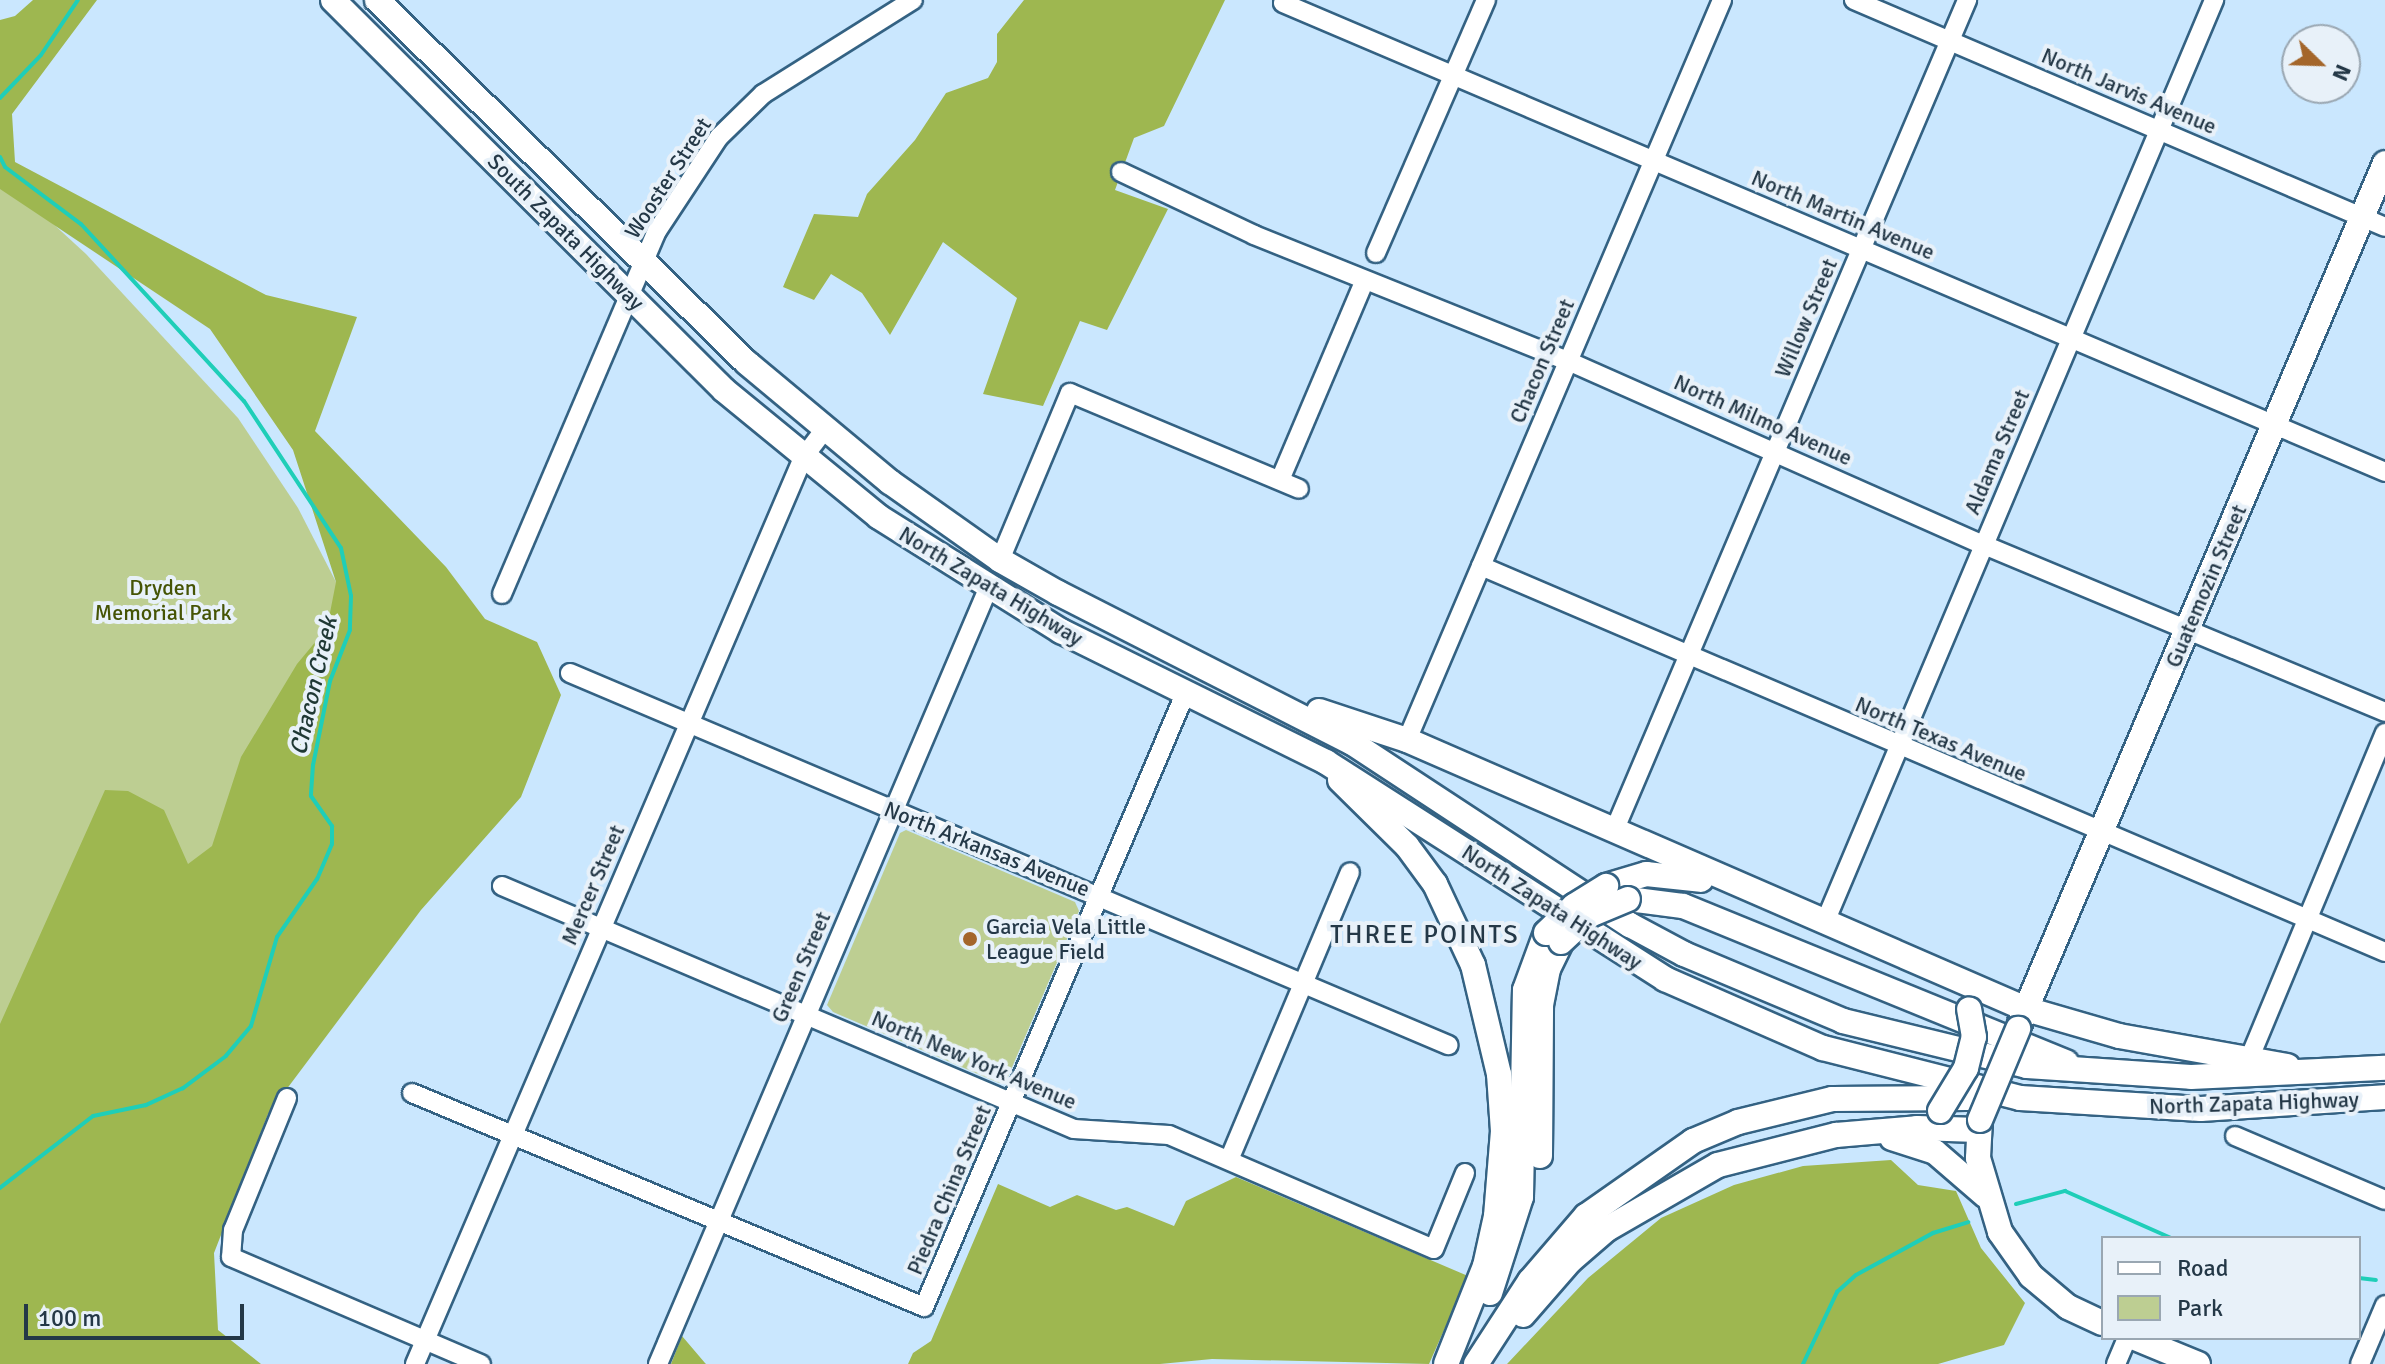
<!DOCTYPE html>
<html>
<head>
<meta charset="utf-8">
<style>
	body { margin:0 }
	#map { position:relative; width:2385px; height:1364px; overflow:hidden; background:#cae7fe; font-family:Signika,sans-serif }
	div>[style] { position:absolute }
	.green>* { inset:0; background:#bdce92 }
	.forest>* { inset:0; background:#9eb750 }
	.stream>* { height:4px; margin:-2px; padding:0 2px; transform-origin:2px; border-radius:2px; background:#1fceb8 }
	.roads { filter:drop-shadow(2px 0 #346283) drop-shadow(-2px 0 #346283) drop-shadow(0 2px #346283) drop-shadow(0 -2px #346283) }
	.minor>* { height:18px; margin:-9px; padding:0 9px; transform-origin:9px; border-radius:9px; background:#fff }
	.major>* { height:24px; margin:-12px; padding:0 12px; transform-origin:12px; border-radius:12px; background:#fff }
	.bridges { filter:drop-shadow(2px 0 #346283) drop-shadow(-2px 0 #346283) drop-shadow(0 2px #346283) drop-shadow(0 -2px #346283) }
	.major-bridge>* { height:24px; margin:-12px; padding:0 12px; transform-origin:12px; border-radius:12px; background:#fff }
	.dots>* { width:22px; height:22px; translate:-50% -50%; box-sizing:border-box; border:4px solid #e8f1f9; border-radius:50% }
	span { translate:-50% -50%; white-space:nowrap; text-align:center; line-height:1.15; -webkit-text-stroke:8px #e8f1f9; paint-order:stroke }
	.street-label { font-size:22px; color:#243847 }
	.park-label { font-size:22px; color:#455405 }
	.poi-label { font-size:22px; color:#243847 }
	.left { translate:0 -50%; text-align:left }
	.water-label { font-size:24px; color:#1f3834; font-style:italic }
	.quarter-label { font-size:26px; color:#243847; letter-spacing:2px }
	.legend { position:absolute; left:2101px; top:1236px; width:260px; height:104px; box-sizing:border-box; background:#e8f1f9; border:2px solid #9aa7b2; margin:0; padding:10px 14px; list-style:none; font-size:24px; color:#243847 }
	.legend li { display:flex; align-items:center; gap:16px; height:40px }
	.legend b { width:40px; border:2px solid #9aa7b2 }
	.north { position:absolute; left:2281px; top:24px; width:80px; height:80px; box-sizing:border-box; background:#e8f1f9; border:2px solid #9aa7b2; border-radius:50%; rotate:113deg; font-size:22px; font-weight:700; line-height:32px; text-align:center; color:#243847 }
	.north::after { content:''; display:block; margin:auto; width:28px; height:36px; background:#a4662b; clip-path:polygon(50% 0,100% 100%,50% 72%,0 100%) }
	.scale { position:absolute; left:24px; top:1304px; width:220px; height:36px; box-sizing:border-box; border:4px solid #243847; border-top:0; padding-left:10px; font-size:24px; line-height:28px; white-space:nowrap; color:#243847; -webkit-text-stroke:6px #e8f1f9; paint-order:stroke }
</style>
</head>
<body>
<div id="map">
	<div class="green">
		<i style="clip-path:polygon(0 175px,86px 254px,238px 418px,298px 508px,336px 582px,340px 627px,194px 995px,0 1172px)"></i>
		<i style="clip-path:polygon(906px 830px,1075px 902px,1079px 911px,1007px 1079px,999px 1083px,833px 1012px,827px 1005px,900px 833px)"></i>
	</div>
	<div class="forest">
		<i style="clip-path:polygon(33px 0,97px 0,12px 114px,15px 162px,266px 295px,357px 317px,315px 431px,446px 567px,485px 619px,537px 642px,561px 695px,521px 797px,421px 910px,268px 1114px,214px 1253px,218px 1330px,261px 1364px,0 1364px,0 1024px,105px 790px,128px 791px,164px 810px,188px 864px,212px 846px,241px 757px,297px 664px,327px 628px,336px 582px,293px 450px,210px 329px,0 189px,0 20px,15px 16px)"></i>
		<i style="clip-path:polygon(1024px 0,1225px 0,1164px 126px,1134px 138px,1115px 190px,1168px 209px,1107px 330px,1080px 321px,1043px 406px,983px 394px,1017px 298px,943px 242px,890px 335px,862px 293px,831px 274px,814px 300px,783px 287px,814px 214px,858px 217px,867px 194px,915px 140px,946px 93px,988px 78px,997px 62px,997px 34px)"></i>
		<i style="clip-path:polygon(1891px 1160px,1918px 1185px,1956px 1191px,1981px 1248px,2025px 1303px,2004px 1345px,1938px 1364px,1507px 1364px,1588px 1278px,1661px 1218px,1734px 1185px,1803px 1166px)"></i>
		<i style="clip-path:polygon(1236px 1177px,1468px 1276px,1429px 1364px,1212px 1359px,1160px 1364px,908px 1364px,913px 1353px,931px 1341px,998px 1184px,1050px 1207px,1077px 1195px,1116px 1210px,1127px 1207px,1174px 1226px,1186px 1201px)"></i>
		<i style="clip-path:polygon(682px 1336px,705px 1363px,706px 1364px,671px 1364px)"></i>
	</div>
	<div class="stream">
		<i style="left:0;top:98px;width:59px;rotate:-46.4deg"></i>
		<i style="left:41px;top:55px;width:66px;rotate:-56.1deg"></i>
		<i style="left:0;top:157px;width:11px;rotate:63deg"></i>
		<i style="left:5px;top:167px;width:95px;rotate:36.9deg"></i>
		<i style="left:81px;top:224px;width:241px;rotate:47.4deg"></i>
		<i style="left:244px;top:401px;width:176px;rotate:56.6deg"></i>
		<i style="left:341px;top:548px;width:49px;rotate:78.2deg"></i>
		<i style="left:351px;top:596px;width:34px;rotate:92deg"></i>
		<i style="left:350px;top:630px;width:55px;rotate:111.4deg"></i>
		<i style="left:330px;top:681px;width:86px;rotate:101.4deg"></i>
		<i style="left:313px;top:765px;width:31px;rotate:94deg"></i>
		<i style="left:311px;top:796px;width:37px;rotate:55deg"></i>
		<i style="left:332px;top:826px;width:18px;rotate:90deg"></i>
		<i style="left:332px;top:844px;width:38px;rotate:113deg"></i>
		<i style="left:317px;top:879px;width:70px;rotate:124.6deg"></i>
		<i style="left:277px;top:937px;width:93px;rotate:106.3deg"></i>
		<i style="left:251px;top:1026px;width:39px;rotate:130deg"></i>
		<i style="left:226px;top:1056px;width:54px;rotate:143.3deg"></i>
		<i style="left:183px;top:1088px;width:41px;rotate:155.3deg"></i>
		<i style="left:146px;top:1105px;width:54px;rotate:168.3deg"></i>
		<i style="left:93px;top:1116px;width:118px;rotate:142.3deg"></i>
		<i style="left:2016px;top:1204px;width:51px;rotate:-14.9deg"></i>
		<i style="left:2065px;top:1191px;width:116px;rotate:23.9deg"></i>
		<i style="left:2359px;top:1278px;width:17px;rotate:7deg"></i>
		<i style="left:1803px;top:1364px;width:80px;rotate:-64.7deg"></i>
		<i style="left:1837px;top:1292px;width:25px;rotate:-42deg"></i>
		<i style="left:1856px;top:1275px;width:88px;rotate:-28.6deg"></i>
		<i style="left:1933px;top:1233px;width:37px;rotate:-17deg"></i>
	</div>
	<div class="roads">
		<div class="minor">
			<i style="left:1854px;top:0;width:577px;rotate:23.15deg"></i>
			<i style="left:1283px;top:3px;width:1198px;rotate:23.05deg"></i>
			<i style="left:1121px;top:172px;width:147px;rotate:25.3deg"></i>
			<i style="left:1254px;top:235px;width:338px;rotate:21.9deg"></i>
			<i style="left:1568px;top:361px;width:455px;rotate:23.9deg"></i>
			<i style="left:1984px;top:545px;width:434px;rotate:22.6deg"></i>
			<i style="left:1376px;top:253px;width:276px;rotate:-66.5deg"></i>
			<i style="left:1280px;top:480px;width:215px;rotate:-67deg"></i>
			<i style="left:1000px;top:560px;width:181px;rotate:-67.3deg"></i>
			<i style="left:1070px;top:393px;width:248px;rotate:22.7deg"></i>
			<i style="left:1481px;top:566px;width:983px;rotate:23.12deg"></i>
			<i style="left:502px;top:594px;width:395px;rotate:-66.9deg"></i>
			<i style="left:657px;top:231px;width:113px;rotate:-56.6deg"></i>
			<i style="left:719px;top:137px;width:62px;rotate:-44.3deg"></i>
			<i style="left:763px;top:94px;width:177px;rotate:-32.1deg"></i>
			<i style="left:570px;top:673px;width:954px;rotate:22.96deg"></i>
			<i style="left:1407px;top:740px;width:804px;rotate:-66.94deg"></i>
			<i style="left:1614px;top:831px;width:903px;rotate:-66.98deg"></i>
			<i style="left:502px;top:886px;width:621px;rotate:23.02deg"></i>
			<i style="left:1074px;top:1129px;width:95px;rotate:3.6deg"></i>
			<i style="left:1169px;top:1135px;width:288px;rotate:23.3deg"></i>
			<i style="left:1434px;top:1249px;width:82px;rotate:-67.8deg"></i>
			<i style="left:1825px;top:922px;width:1001px;rotate:-67.12deg"></i>
			<i style="left:2250px;top:1057px;width:351px;rotate:-67.4deg"></i>
			<i style="left:412px;top:1093px;width:555px;rotate:22.68deg"></i>
			<i style="left:924px;top:1307px;width:666px;rotate:-66.94deg"></i>
			<i style="left:287px;top:1098px;width:143px;rotate:112.2deg"></i>
			<i style="left:233px;top:1230px;width:27px;rotate:94deg"></i>
			<i style="left:231px;top:1257px;width:272px;rotate:23.2deg"></i>
			<i style="left:2235px;top:1136px;width:163px;rotate:23.1deg"></i>
			<i style="left:1229px;top:1160px;width:312px;rotate:-67.2deg"></i>
			<i style="left:415px;top:1364px;width:986px;rotate:-66.82deg"></i>
			<i style="left:803px;top:458px;width:35px;rotate:-53deg"></i>
			<i style="left:658px;top:1364px;width:842px;rotate:-66.94deg"></i>
			<i style="left:2116px;top:1364px;width:28px;rotate:-67deg"></i>
			<i style="left:2360px;top:1364px;width:64px;rotate:-67deg"></i>
		</div>
		<div class="major">
			<i style="left:333px;top:0;width:552px;rotate:44.93deg"></i>
			<i style="left:724px;top:390px;width:200px;rotate:39.3deg"></i>
			<i style="left:879px;top:517px;width:215px;rotate:32.1deg"></i>
			<i style="left:1061px;top:631px;width:296px;rotate:26.3deg"></i>
			<i style="left:1326px;top:762px;width:403px;rotate:32.6deg"></i>
			<i style="left:1665px;top:979px;width:172px;rotate:23.6deg"></i>
			<i style="left:1823px;top:1048px;width:203px;rotate:14.2deg"></i>
			<i style="left:2020px;top:1098px;width:181px;rotate:3.5deg"></i>
			<i style="left:2201px;top:1109px;width:184px;rotate:-3.7deg"></i>
			<i style="left:377px;top:0;width:518px;rotate:44.45deg"></i>
			<i style="left:747px;top:363px;width:186px;rotate:39.8deg"></i>
			<i style="left:890px;top:482px;width:135px;rotate:35.3deg"></i>
			<i style="left:1000px;top:560px;width:67px;rotate:29.6deg"></i>
			<i style="left:1058px;top:593px;width:329px;rotate:27deg"></i>
			<i style="left:1351px;top:742px;width:334px;rotate:33.3deg"></i>
			<i style="left:1630px;top:925px;width:61px;rotate:28.2deg"></i>
			<i style="left:1684px;top:954px;width:173px;rotate:22.8deg"></i>
			<i style="left:1843px;top:1021px;width:189px;rotate:13.7deg"></i>
			<i style="left:2027px;top:1066px;width:164px;rotate:3.8deg"></i>
			<i style="left:2191px;top:1077px;width:194px;rotate:-2.7deg"></i>
			<i style="left:1319px;top:711px;width:93px;rotate:18.2deg"></i>
			<i style="left:1407px;top:740px;width:675px;rotate:23.49deg"></i>
			<i style="left:2026px;top:1009px;width:97px;rotate:16.2deg"></i>
			<i style="left:2119px;top:1036px;width:171px;rotate:10.1deg"></i>
			<i style="left:1340px;top:780px;width:94px;rotate:44.6deg"></i>
			<i style="left:1407px;top:846px;width:47px;rotate:53.6deg"></i>
			<i style="left:1435px;top:884px;width:89px;rotate:64.9deg"></i>
			<i style="left:1473px;top:965px;width:112px;rotate:76.6deg"></i>
			<i style="left:1499px;top:1074px;width:57px;rotate:86deg"></i>
			<i style="left:1503px;top:1131px;width:85px;rotate:94.7deg"></i>
			<i style="left:1496px;top:1216px;width:51px;rotate:102.4deg"></i>
			<i style="left:1485px;top:1266px;width:105px;rotate:111.7deg"></i>
			<i style="left:1606px;top:886px;width:42px;rotate:-16.7deg"></i>
			<i style="left:1646px;top:874px;width:55px;rotate:6.2deg"></i>
			<i style="left:1628px;top:899px;width:55px;rotate:7.3deg"></i>
			<i style="left:1683px;top:906px;width:414px;rotate:22.2deg"></i>
			<i style="left:2020px;top:1023px;width:934px;rotate:-67deg"></i>
			<i style="left:1980px;top:1120px;width:38px;rotate:93deg"></i>
			<i style="left:1978px;top:1158px;width:77px;rotate:73.4deg"></i>
			<i style="left:2000px;top:1232px;width:54px;rotate:54.8deg"></i>
			<i style="left:2031px;top:1276px;width:48px;rotate:40deg"></i>
			<i style="left:2068px;top:1307px;width:38px;rotate:25deg"></i>
			<i style="left:1892px;top:1138px;width:45px;rotate:18deg"></i>
			<i style="left:1935px;top:1152px;width:67px;rotate:40.8deg"></i>
			<i style="left:1540px;top:1156px;width:151px;rotate:-89.6deg"></i>
			<i style="left:1541px;top:1005px;width:37px;rotate:-79deg"></i>
			<i style="left:1548px;top:969px;width:30px;rotate:-64deg"></i>
			<i style="left:1490px;top:1293px;width:101px;rotate:-72.1deg"></i>
			<i style="left:1521px;top:1197px;width:207px;rotate:-88.9deg"></i>
			<i style="left:1525px;top:990px;width:61px;rotate:-69.8deg"></i>
			<i style="left:1523px;top:1315px;width:72px;rotate:-49deg"></i>
			<i style="left:1570px;top:1261px;width:49px;rotate:-40.9deg"></i>
			<i style="left:1607px;top:1229px;width:128px;rotate:-30deg"></i>
			<i style="left:1718px;top:1165px;width:122px;rotate:-14.3deg"></i>
			<i style="left:1836px;top:1135px;width:81px;rotate:-4.9deg"></i>
			<i style="left:1917px;top:1128px;width:61px;rotate:1.9deg"></i>
			<i style="left:2135px;top:1338px;width:68px;rotate:22.4deg"></i>
			<i style="left:1476px;top:1364px;width:99px;rotate:-57deg"></i>
			<i style="left:1530px;top:1281px;width:86px;rotate:-49.3deg"></i>
			<i style="left:1586px;top:1216px;width:131px;rotate:-35deg"></i>
			<i style="left:1693px;top:1141px;width:49px;rotate:-22.9deg"></i>
			<i style="left:1738px;top:1122px;width:97px;rotate:-13.7deg"></i>
			<i style="left:1832px;top:1099px;width:136px;rotate:-0.4deg"></i>
		</div>
	</div>
	<div class="bridges">
		<div class="major-bridge">
			<i style="left:1546px;top:933px;width:39px;rotate:-44deg"></i>
			<i style="left:1574px;top:906px;width:38px;rotate:-32deg"></i>
			<i style="left:1561px;top:942px;width:40px;rotate:-43deg"></i>
			<i style="left:1590px;top:915px;width:41px;rotate:-22.8deg"></i>
			<i style="left:1940px;top:1111px;width:50px;rotate:-58.8deg"></i>
			<i style="left:1966px;top:1068px;width:32px;rotate:-76deg"></i>
			<i style="left:1974px;top:1037px;width:28px;rotate:-100deg"></i>
			<i style="left:1980px;top:1120px;width:99px;rotate:-67.3deg"></i>
		</div>
	</div>
	<div class="dots">
		<i style="left:970px;top:939px;background:#a4662b"></i>
	</div>
	<div class="street-label">
		<span style="left:2129px;top:91px;rotate:23deg">North Jarvis Avenue</span>
		<span style="left:668px;top:178px;rotate:-57deg">Wooster Street</span>
		<span style="left:1843px;top:215px;rotate:23deg">North Martin Avenue</span>
		<span style="left:566px;top:232px;rotate:45deg">South Zapata Highway</span>
		<span style="left:1806px;top:318px;rotate:-67deg">Willow Street</span>
		<span style="left:1542px;top:361px;rotate:-67deg">Chacon Street</span>
		<span style="left:1763px;top:420px;rotate:24deg">North Milmo Avenue</span>
		<span style="left:1997px;top:452px;rotate:-67deg">Aldama Street</span>
		<span style="left:991px;top:586px;rotate:31deg">North Zapata Highway</span>
		<span style="left:2206px;top:586px;rotate:-67deg">Guatemozin Street</span>
		<span style="left:1941px;top:739px;rotate:23deg">North Texas Avenue</span>
		<span style="left:987px;top:849px;rotate:22deg">North Arkansas Avenue</span>
		<span style="left:593px;top:885px;rotate:-67deg">Mercer Street</span>
		<span style="left:1552px;top:907px;rotate:33deg">North Zapata Highway</span>
		<span style="left:801px;top:967px;rotate:-67deg">Green Street</span>
		<span style="left:974px;top:1060px;rotate:23deg">North New York Avenue</span>
		<span style="left:2254px;top:1103px;rotate:-2deg">North Zapata Highway</span>
		<span style="left:949px;top:1190px;rotate:-67deg">Piedra China Street</span>
	</div>
	<div class="park-label">
		<span style="left:163px;top:600px">Dryden<br>Memorial Park</span>
	</div>
	<div class="poi-label">
		<span class="left" style="left:986px;top:939px">Garcia Vela Little<br>League Field</span>
	</div>
	<div class="water-label">
		<span style="left:314px;top:686px;rotate:-77deg">Chacon Creek</span>
	</div>
	<div class="quarter-label">
		<span style="left:1425px;top:936px">THREE POINTS</span>
	</div>
	<ul class="legend">
	<li><b style="height:10px;background:#fff"></b>Road</li>
	<li><b style="height:22px;background:#bdce92"></b>Park</li>
	</ul>
	<div class="north">N</div>
	<div class="scale">100 m</div>
</div>
</body>
</html>
